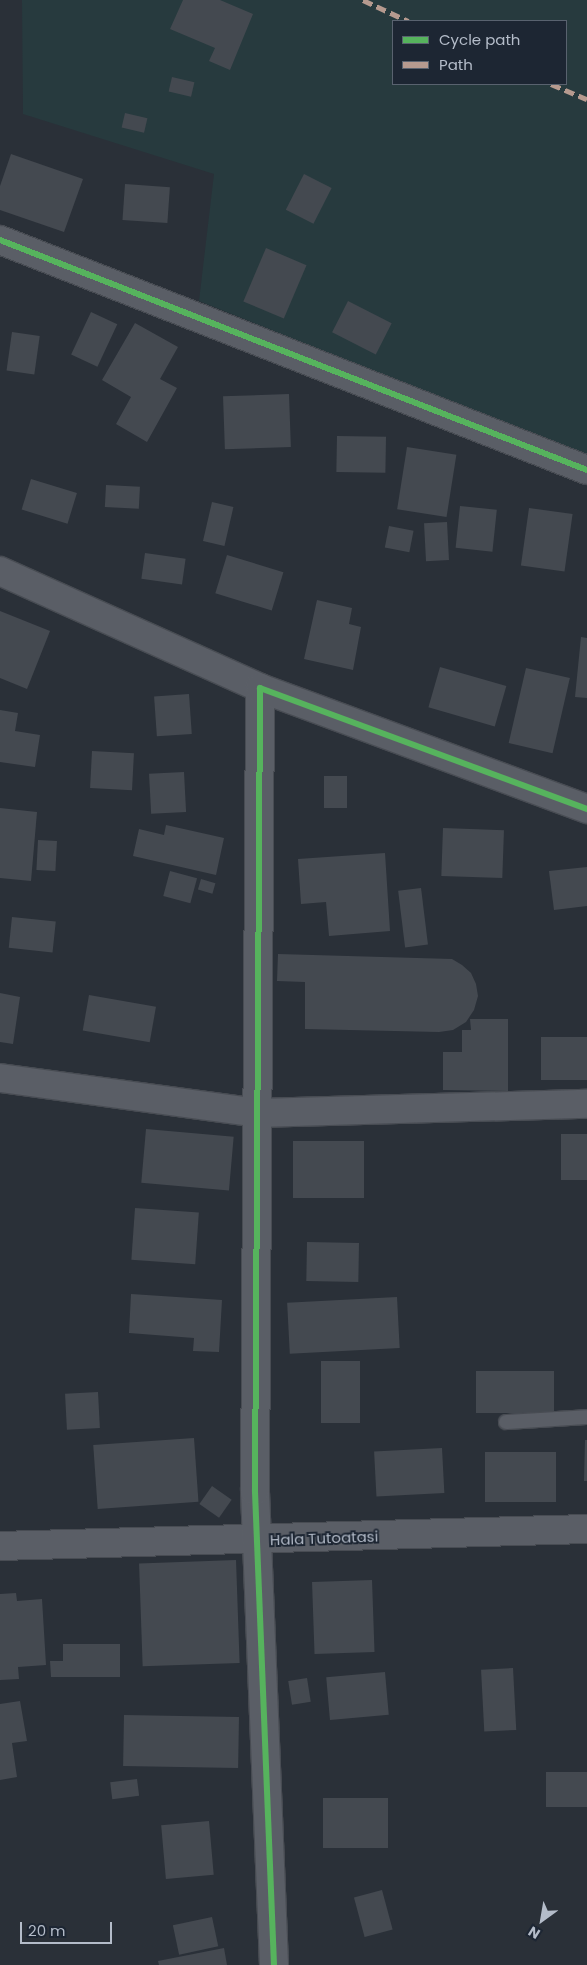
<!DOCTYPE html>
<html>
<head>
<meta charset="utf-8">
<style>
	body { margin:0 }
	#map { position:relative; width:587px; height:1965px; overflow:hidden; background:#2a3038; font-family:Poppins,sans-serif }
	div>[style] { position:absolute }
	.green>* { inset:0; background:#273a3e }
	.building>* { inset:0; background:#444950; transform-origin:0 0 }
	.roads { filter:drop-shadow(1px 0 #484c53) drop-shadow(-1px 0 #484c53) drop-shadow(0 1px #484c53) drop-shadow(0 -1px #484c53) }
	.service>* { height:14px; margin:-7px; padding:0 7px; transform-origin:7px; border-radius:7px; background:#5a5e66 }
	.minor>* { height:28px; margin:-14px; padding:0 14px; transform-origin:14px; border-radius:14px; background:#5a5e66 }
	.quiet>* { height:5px; margin-top:-2.5px; transform-origin:0; background:repeating-linear-gradient(90deg,#b69a8f 0 10px,transparent 0 15px) }
	.cycleway>* { height:6px; margin:-3px; padding:0 3px; transform-origin:3px; border-radius:3px; background:#56b35d }
	span { translate:-50% -50%; white-space:nowrap; text-align:center; line-height:1.15; -webkit-text-stroke:4px #1d2633; paint-order:stroke }
	.street-label { font-size:15px; color:#b4bcc9 }
	.legend { position:absolute; left:392px; top:20px; width:175px; height:65px; box-sizing:border-box; background:#1d2633; border:1px solid #59626f; margin:0; padding:6px 9px; list-style:none; font-size:15px; color:#b4bcc9 }
	.legend li { display:flex; align-items:center; gap:10px; height:25px }
	.legend b { width:25px; border:1px solid #59626f }
	.north { position:absolute; left:517px; top:1895px; width:50px; height:50px; -webkit-text-stroke:4px #1d2633; paint-order:stroke; rotate:212deg; font-size:14px; font-weight:700; line-height:20px; text-align:center; color:#b4bcc9 }
	.north::after { content:''; display:block; margin:auto; width:18px; height:22px; background:#b4bcc9; clip-path:polygon(50% 0,100% 100%,50% 72%,0 100%) }
	.scale { position:absolute; left:20px; top:1922px; width:92px; height:22px; box-sizing:border-box; border:2px solid #b4bcc9; border-top:0; padding-left:6px; font-size:15px; line-height:18px; white-space:nowrap; color:#b4bcc9; -webkit-text-stroke:4px #1d2633; paint-order:stroke }
</style>
</head>
<body>
<div id="map">
	<div class="green">
		<i style="clip-path:polygon(evenodd,22px 0,587px 0,587px 456px,199px 301px,214px 174px,23px 114px,22px 0,393px 21px,566px 21px,566px 84px,393px 84px,393px 21px)"></i>
	</div>
	<div class="building">
		<i style="clip-path:polygon(183px 0,220px 0,253px 14px,230px 70px,209px 61px,215px 48px,170px 29px)"></i>
		<i style="left:172px;top:77px;width:23px;height:15px;rotate:13deg"></i>
		<i style="left:125px;top:113px;width:23px;height:15px;rotate:13deg"></i>
		<i style="clip-path:polygon(11px 154px,83px 179px,64px 232px,0 210px,0 186px)"></i>
		<i style="left:304px;top:174px;width:31px;height:40px;rotate:27deg"></i>
		<i style="left:125px;top:184px;width:45px;height:36px;rotate:4deg"></i>
		<i style="left:266px;top:248px;width:44px;height:58px;rotate:23deg"></i>
		<i style="left:348px;top:301px;width:49px;height:35px;rotate:27deg"></i>
		<i style="left:91px;top:312px;width:29px;height:47px;rotate:25deg"></i>
		<i style="clip-path:polygon(135px 323px,178px 347px,160px 379px,177px 388px,147px 442px,116px 424px,131px 397px,102px 380px)"></i>
		<i style="left:12px;top:332px;width:28px;height:39px;rotate:8deg"></i>
		<i style="left:289px;top:394px;width:53px;height:66px;rotate:88deg"></i>
		<i style="left:337px;top:436px;width:49px;height:36px;rotate:1deg"></i>
		<i style="left:407px;top:447px;width:50px;height:63px;rotate:9deg"></i>
		<i style="left:31px;top:479px;width:48px;height:32px;rotate:17deg"></i>
		<i style="left:106px;top:485px;width:34px;height:22px;rotate:3deg"></i>
		<i style="left:212px;top:502px;width:22px;height:40px;rotate:13deg"></i>
		<i style="left:460px;top:506px;width:37px;height:42px;rotate:6deg"></i>
		<i style="left:529px;top:508px;width:44px;height:58px;rotate:8deg"></i>
		<i style="left:447px;top:522px;width:38px;height:23px;rotate:87deg"></i>
		<i style="left:389px;top:526px;width:25px;height:22px;rotate:11deg"></i>
		<i style="left:145px;top:553px;width:41px;height:26px;rotate:8deg"></i>
		<i style="left:227px;top:555px;width:59px;height:40px;rotate:17deg"></i>
		<i style="clip-path:polygon(317px 600px,352px 608px,349px 624px,361px 627px,353px 670px,304px 659px)"></i>
		<i style="clip-path:polygon(0 611px,50px 631px,27px 689px,0 678px)"></i>
		<i style="clip-path:polygon(581px 637px,587px 638px,587px 698px,575px 697px)"></i>
		<i style="left:440px;top:667px;width:69px;height:42px;rotate:16deg"></i>
		<i style="left:526px;top:668px;width:45px;height:77px;rotate:13deg"></i>
		<i style="left:189px;top:694px;width:40px;height:35px;rotate:86deg"></i>
		<i style="clip-path:polygon(0 710px,18px 713px,15px 731px,40px 735px,35px 767px,0 762px)"></i>
		<i style="left:92px;top:751px;width:42px;height:37px;rotate:3deg"></i>
		<i style="left:184px;top:772px;width:40px;height:35px;rotate:87deg"></i>
		<i style="left:324px;top:776px;width:23px;height:32px"></i>
		<i style="clip-path:polygon(0 808px,37px 812px,31px 881px,0 878px)"></i>
		<i style="clip-path:polygon(166px 825px,224px 838px,216px 875px,133px 856px,139px 829px,164px 835px)"></i>
		<i style="left:443px;top:828px;width:61px;height:48px;rotate:2deg"></i>
		<i style="left:38px;top:840px;width:19px;height:30px;rotate:3deg"></i>
		<i style="clip-path:polygon(385px 853px,390px 931px,329px 936px,326px 902px,301px 904px,298px 859px)"></i>
		<i style="clip-path:polygon(587px 867px,587px 906px,554px 910px,549px 871px)"></i>
		<i style="left:170px;top:871px;width:28px;height:26px;rotate:15deg"></i>
		<i style="left:201px;top:879px;width:15px;height:11px;rotate:16deg"></i>
		<i style="left:421px;top:888px;width:57px;height:23px;rotate:83deg"></i>
		<i style="left:12px;top:917px;width:44px;height:31px;rotate:6deg"></i>
		<i style="clip-path:polygon(278px 954px,452px 959px,462px 965px,471px 973px,476px 984px,478px 996px,474px 1010px,466px 1022px,453px 1030px,439px 1032px,305px 1029px,305px 982px,277px 981px)"></i>
		<i style="clip-path:polygon(0 993px,20px 997px,13px 1044px,0 1042px)"></i>
		<i style="left:89px;top:995px;width:68px;height:36px;rotate:10deg"></i>
		<i style="clip-path:polygon(470px 1019px,508px 1019px,508px 1091px,443px 1090px,443px 1052px,462px 1052px,462px 1030px,471px 1030px)"></i>
		<i style="left:587px;top:1037px;width:43px;height:46px;rotate:90deg"></i>
		<i style="left:146px;top:1129px;width:88px;height:54px;rotate:5deg"></i>
		<i style="left:561px;top:1134px;width:26px;height:46px"></i>
		<i style="left:293px;top:1141px;width:71px;height:57px"></i>
		<i style="left:135px;top:1208px;width:64px;height:52px;rotate:4deg"></i>
		<i style="left:307px;top:1242px;width:52px;height:39px;rotate:1deg"></i>
		<i style="clip-path:polygon(131px 1294px,222px 1300px,219px 1352px,193px 1351px,194px 1338px,129px 1333px)"></i>
		<i style="left:397px;top:1297px;width:51px;height:110px;rotate:87deg"></i>
		<i style="left:321px;top:1361px;width:39px;height:62px"></i>
		<i style="left:554px;top:1371px;width:42px;height:78px;rotate:90deg"></i>
		<i style="left:98px;top:1392px;width:36px;height:33px;rotate:87deg"></i>
		<i style="left:194px;top:1438px;width:64px;height:101px;rotate:86deg"></i>
		<i style="clip-path:polygon(585px 1440px,587px 1440px,587px 1481px,584px 1481px)"></i>
		<i style="left:442px;top:1448px;width:45px;height:68px;rotate:87deg"></i>
		<i style="left:556px;top:1452px;width:50px;height:71px;rotate:90deg"></i>
		<i style="left:212px;top:1486px;width:24px;height:22px;rotate:35deg"></i>
		<i style="left:236px;top:1560px;width:103px;height:97px;rotate:88deg"></i>
		<i style="left:372px;top:1580px;width:72px;height:60px;rotate:88deg"></i>
		<i style="clip-path:polygon(16px 1593px,17px 1601px,42px 1599px,46px 1665px,18px 1667px,19px 1679px,0 1680px,0 1594px)"></i>
		<i style="clip-path:polygon(63px 1644px,120px 1644px,120px 1677px,51px 1677px,50px 1661px,63px 1661px)"></i>
		<i style="left:513px;top:1668px;width:62px;height:32px;rotate:87deg"></i>
		<i style="left:385px;top:1672px;width:43px;height:59px;rotate:85deg"></i>
		<i style="left:307px;top:1678px;width:24px;height:19px;rotate:81deg"></i>
		<i style="clip-path:polygon(20px 1701px,27px 1741px,12px 1743px,17px 1777px,0 1780px,0 1704px)"></i>
		<i style="left:124px;top:1715px;width:115px;height:51px;rotate:1deg"></i>
		<i style="left:587px;top:1772px;width:35px;height:41px;rotate:90deg"></i>
		<i style="left:137px;top:1779px;width:17px;height:27px;rotate:83deg"></i>
		<i style="left:323px;top:1798px;width:65px;height:50px"></i>
		<i style="left:209px;top:1821px;width:54px;height:48px;rotate:85deg"></i>
		<i style="left:382px;top:1890px;width:41px;height:29px;rotate:75deg"></i>
		<i style="left:212px;top:1917px;width:30px;height:40px;rotate:78deg"></i>
		<i style="clip-path:polygon(224px 1948px,227px 1965px,159px 1965px,158px 1961px)"></i>
	</div>
	<div class="roads">
		<div class="service">
			<i style="left:506px;top:1422px;width:81px;rotate:-3.5deg"></i>
		</div>
		<div class="minor">
			<i style="left:0;top:240px;width:630px;rotate:21.4deg"></i>
			<i style="left:0;top:571px;width:285px;rotate:24.2deg"></i>
			<i style="left:0;top:1078px;width:260px;rotate:7.7deg"></i>
			<i style="left:258px;top:1113px;width:329px;rotate:-1.6deg"></i>
			<i style="left:0;top:1546px;width:587px;rotate:-1.66deg"></i>
			<i style="left:274px;top:1965px;width:474px;rotate:-92.3deg"></i>
			<i style="left:255px;top:1491px;width:803px;rotate:-89.64deg"></i>
			<i style="left:260px;top:688px;width:349px;rotate:20.3deg"></i>
		</div>
	</div>
	<div class="quiet">
		<i style="left:363px;top:0;width:50px;rotate:25deg"></i>
		<i style="left:551px;top:84px;width:39px;rotate:23deg"></i>
	</div>
	<div class="cycleway">
		<i style="left:0;top:240px;width:630px;rotate:21.4deg"></i>
		<i style="left:274px;top:1965px;width:474px;rotate:-92.3deg"></i>
		<i style="left:255px;top:1491px;width:803px;rotate:-89.64deg"></i>
		<i style="left:260px;top:688px;width:349px;rotate:20.3deg"></i>
	</div>
	<div class="street-label">
		<span style="left:324px;top:1538px;rotate:-2deg">Hala Tutoatasi</span>
	</div>
	<ul class="legend">
	<li><b style="height:6px;background:#56b35d"></b>Cycle path</li>
	<li><b style="height:6px;background:#b69a8f"></b>Path</li>
	</ul>
	<div class="north">N</div>
	<div class="scale">20 m</div>
</div>
</body>
</html>
